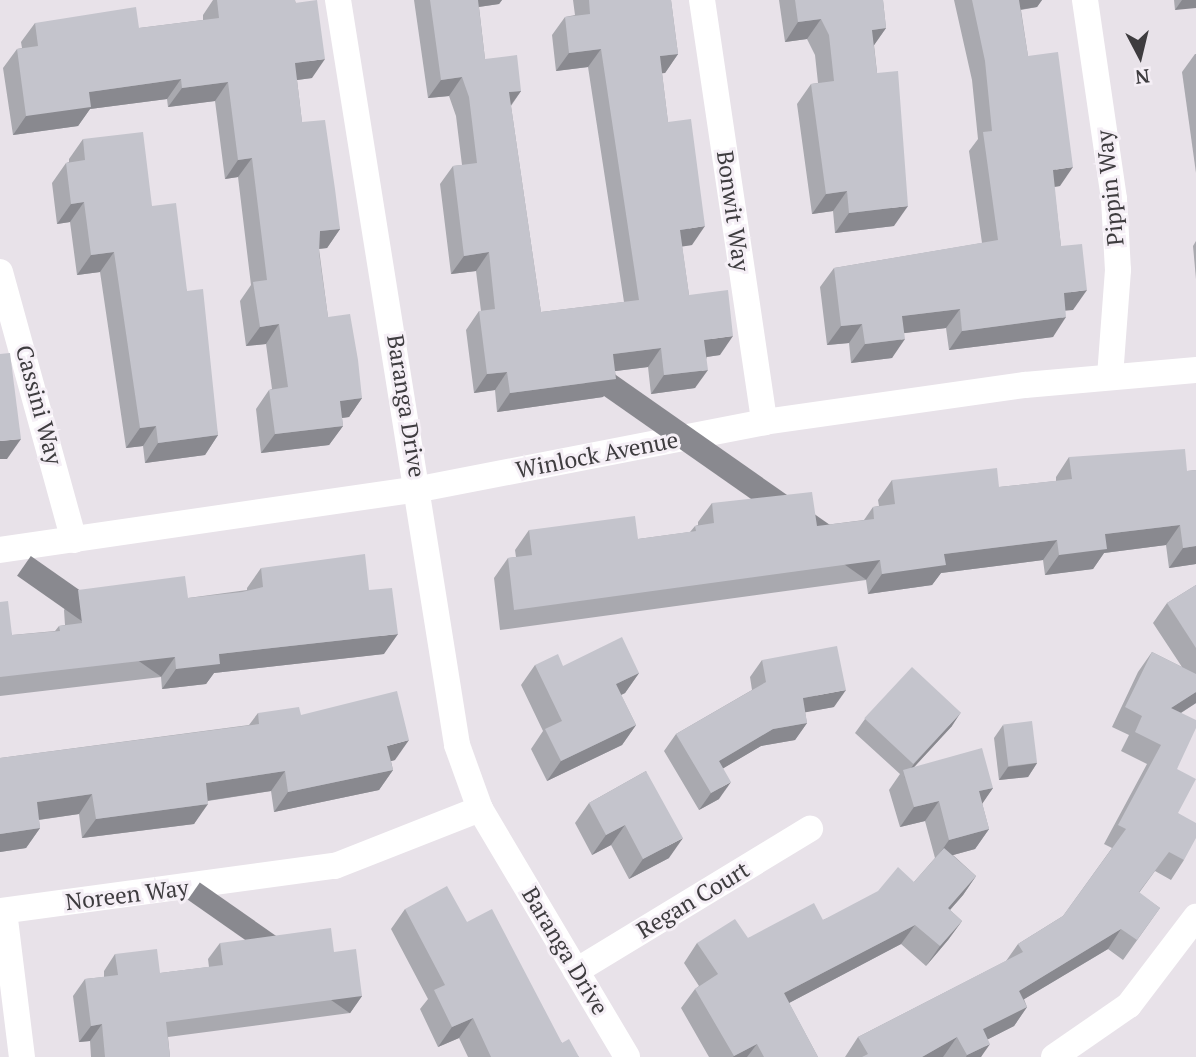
<!DOCTYPE html>
<html>
<head>
<meta charset="utf-8">
<style>
	body { margin:0 }
	#map { position:relative; width:1196px; height:1057px; overflow:hidden; background:#e8e2e9; font-family:"PT Serif",serif }
	div>[style] { position:absolute }
	.street>* { height:26px; margin:-13px; padding:0 13px; transform-origin:13px; border-radius:13px; background:#fff }
	.wall>* { inset:0; background:#a9a9af }
	.shaded-wall>* { inset:0; background:#89898f; transform-origin:0 0 }
	.building>* { inset:0; background:#c4c4cc; transform-origin:0 0 }
	span { translate:-50% -50%; white-space:nowrap; text-align:center; line-height:1.15; -webkit-text-stroke:6px #f5eff6; paint-order:stroke }
	.street-label { font-size:23px; color:#3e3c3f }
	.north { position:absolute; left:1105px; top:21px; width:70px; height:70px; -webkit-text-stroke:5px #f5eff6; paint-order:stroke; rotate:173deg; font-size:19px; font-weight:700; line-height:28px; text-align:center; color:#3e3c3f }
	.north::after { content:''; display:block; margin:auto; width:24px; height:32px; background:#3e3c3f; clip-path:polygon(50% 0,100% 100%,50% 72%,0 100%) }
</style>
</head>
<body>
<div id="map">
	<div class="street">
		<i style="left:338px;top:0;width:754px;rotate:80.92deg"></i>
		<i style="left:457px;top:745px;width:68px;rotate:70.2deg"></i>
		<i style="left:480px;top:809px;width:288px;rotate:59.3deg"></i>
		<i style="left:702px;top:0;width:427px;rotate:81.6deg"></i>
		<i style="left:1085px;top:0;width:201px;rotate:81.7deg"></i>
		<i style="left:1114px;top:199px;width:71px;rotate:86.8deg"></i>
		<i style="left:1118px;top:270px;width:107px;rotate:94.3deg"></i>
		<i style="left:0;top:272px;width:278px;rotate:74.6deg"></i>
		<i style="left:0;top:550px;width:424px;rotate:-8.3deg"></i>
		<i style="left:420px;top:489px;width:350px;rotate:-11deg"></i>
		<i style="left:764px;top:422px;width:264px;rotate:-8.1deg"></i>
		<i style="left:1025px;top:385px;width:172px;rotate:-5deg"></i>
		<i style="left:0;top:911px;width:338px;rotate:-7.7deg"></i>
		<i style="left:335px;top:866px;width:156px;rotate:-21.5deg"></i>
		<i style="left:4px;top:911px;width:147px;rotate:83deg"></i>
		<i style="left:576px;top:971px;width:274px;rotate:-31.3deg"></i>
		<i style="left:1054px;top:1057px;width:91px;rotate:-34.7deg"></i>
		<i style="left:1129px;top:1005px;width:111px;rotate:-52.7deg"></i>
	</div>
	<div class="wall">
		<i style="clip-path:polygon(213px 0,295px 0,312px 78px,297px 80px,302px 122px,340px 229px,327px 248px,319px 249px,328px 317px,362px 398px,349px 417px,342px 418px,343px 426px,329px 445px,261px 453px,256px 409px,269px 390px,272px 389px,266px 344px,246px 346px,240px 301px,251px 285px,238px 177px,225px 179px,215px 101px,168px 107px,167px 99px,90px 109px,78px 126px,13px 135px,3px 68px,17px 49px,22px 48px,21px 42px,35px 23px,139px 28px,203px 20px,203px 15px)"></i>
		<i style="clip-path:polygon(414px 0,502px 0,499px 4px,479px 7px,485px 59px,521px 91px,511px 106px,541px 312px,624px 302px,588px 67px,556px 71px,552px 35px,565px 17px,575px 15px,573px 0,671px 0,678px 54px,665px 73px,662px 73px,668px 122px,692px 245px,682px 246px,689px 295px,720px 355px,707px 357px,695px 388px,651px 394px,648px 367px,615px 371px,616px 379px,603px 397px,497px 412px,495px 390px,474px 393px,466px 330px,479px 311px,481px 311px,476px 271px,451px 274px,440px 184px,453px 166px,462px 165px,456px 116px,449px 96px,428px 98px)"></i>
		<i style="clip-path:polygon(779px 0,883px 0,886px 28px,874px 45px,894px 226px,835px 233px,833px 211px,812px 214px,797px 104px,811px 84px,818px 83px,815px 55px,807px 39px,785px 42px)"></i>
		<i style="clip-path:polygon(954px 0,1042px 0,1037px 7px,1021px 10px,1028px 56px,1060px 186px,1054px 187px,1061px 246px,1073px 310px,1065px 310px,1053px 337px,949px 350px,946px 328px,904px 333px,892px 358px,851px 363px,849px 343px,827px 345px,820px 287px,834px 268px,982px 243px,969px 151px,978px 139px,972px 80px)"></i>
		<i style="clip-path:polygon(1174px 0,1196px 0,1175px 10px)"></i>
		<i style="clip-path:polygon(1195px 54px,1196px 54px,1196px 173px,1182px 72px)"></i>
		<i style="clip-path:polygon(83px 139px,152px 206px,187px 291px,218px 435px,205px 455px,145px 463px,143px 446px,126px 448px,100px 272px,77px 275px,70px 222px,57px 224px,52px 183px,66px 163px,69px 162px,69px 159px)"></i>
		<i style="clip-path:polygon(1196px 241px,1196px 279px,1193px 246px)"></i>
		<i style="clip-path:polygon(1069px 457px,1187px 471px,1196px 470px,1196px 564px,1169px 568px,1166px 545px,1104px 553px,1093px 569px,1045px 575px,1043px 560px,941px 573px,932px 585px,868px 594px,866px 580px,500px 630px,494px 578px,508px 558px,516px 557px,515px 550px,529px 530px,638px 539px,690px 532px,695px 526px,698px 525px,698px 522px,712px 503px,817px 526px,864px 520px,873px 507px,879px 506px,878px 500px,892px 480px,999px 487px,1056px 481px,1056px 477px)"></i>
		<i style="clip-path:polygon(261px 568px,369px 590px,384px 654px,214px 673px,206px 684px,162px 689px,161px 677px,0 696px,0 602px,12px 635px,55px 631px,59px 626px,65px 625px,64px 610px,78px 590px,188px 598px,247px 590px,247px 588px)"></i>
		<i style="clip-path:polygon(1196px 585px,1196px 703px,1181px 713px,1177px 769px,1178px 813px,1184px 860px,1171px 880px,1155px 871px,1139px 893px,1160px 908px,1123px 960px,1108px 949px,1024px 999px,1027px 1007px,1014px 1026px,988px 1039px,981px 1057px,845px 1057px,858px 1037px,1006px 961px,1018px 944px,1063px 916px,1112px 848px,1104px 844px,1147px 764px,1121px 751px,1129px 735px,1112px 727px,1138px 672px,1152px 652px,1182px 667px,1153px 623px,1167px 603px)"></i>
		<i style="clip-path:polygon(762px 660px,834px 707px,805px 712px,807px 723px,795px 740px,761px 746px,723px 768px,719px 799px,699px 810px,664px 751px,676px 734px,752px 690px,750px 677px)"></i>
		<i style="clip-path:polygon(535px 665px,563px 666px,639px 673px,625px 693px,621px 695px,636px 725px,622px 745px,547px 781px,531px 749px,543px 731px,521px 685px)"></i>
		<i style="clip-path:polygon(258px 713px,301px 715px,395px 760px,391px 761px,393px 770px,379px 790px,274px 812px,271px 791px,208px 801px,194px 824px,82px 838px,79px 814px,39px 820px,40px 828px,26px 848px,0 852px,0 758px,249px 725px)"></i>
		<i style="clip-path:polygon(865px 719px,952px 726px,914px 767px,993px 788px,982px 803px,989px 829px,975px 849px,953px 855px,976px 876px,963px 895px,950px 910px,962px 921px,948px 940px,926px 966px,901px 944px,789px 1003px,818px 1057px,709px 1057px,681px 1008px,695px 989px,699px 986px,684px 963px,697px 943px,748px 938px,823px 920px,914px 882px,935px 858px,925px 821px,900px 827px,889px 790px,900px 774px,855px 733px)"></i>
		<i style="clip-path:polygon(1003px 725px,1037px 763px,1028px 777px,999px 780px,994px 738px)"></i>
		<i style="clip-path:polygon(646px 771px,669px 858px,629px 879px,611px 845px,592px 855px,575px 823px,589px 803px)"></i>
		<i style="clip-path:polygon(405px 909px,467px 922px,562px 1043px,579px 1057px,468px 1057px,459px 1038px,438px 1047px,420px 1009px,428px 999px,391px 929px)"></i>
		<i style="clip-path:polygon(220px 943px,334px 952px,362px 996px,350px 1013px,168px 1037px,170px 1057px,91px 1057px,90px 1041px,79px 1042px,73px 996px,85px 979px,104px 977px,104px 971px,115px 954px,160px 973px,209px 967px,208px 959px)"></i>
	</div>
	<div class="shaded-wall">
		<i style="clip-path:polygon(470px 0,502px 0,499px 4px,464px 9px)"></i>
		<i style="clip-path:polygon(1013px 0,1042px 0,1037px 7px,1005px 12px)"></i>
		<i style="clip-path:polygon(1182px 0,1196px 0,1196px 8px,1175px 10px)"></i>
		<i style="clip-path:polygon(821px 19px,807px 39px,785px 42px,798px 22px)"></i>
		<i style="clip-path:polygon(886px 28px,872px 48px,872px 30px)"></i>
		<i style="clip-path:polygon(601px 49px,588px 67px,556px 71px,569px 53px)"></i>
		<i style="clip-path:polygon(678px 54px,665px 73px,647px 75px,660px 56px)"></i>
		<i style="clip-path:polygon(325px 59px,312px 78px,282px 82px,295px 63px)"></i>
		<i style="clip-path:polygon(462px 77px,449px 96px,428px 98px,441px 80px)"></i>
		<i style="clip-path:polygon(181px 79px,167px 99px,90px 109px,78px 126px,13px 135px,26px 116px,89px 92px)"></i>
		<i style="clip-path:polygon(228px 82px,215px 101px,168px 107px,182px 88px)"></i>
		<i style="clip-path:polygon(521px 91px,508px 109px,509px 92px)"></i>
		<i style="clip-path:polygon(252px 158px,238px 177px,225px 179px,238px 160px)"></i>
		<i style="clip-path:polygon(1073px 167px,1060px 186px,1039px 189px,1053px 170px)"></i>
		<i style="clip-path:polygon(847px 191px,833px 211px,812px 214px,826px 194px)"></i>
		<i style="clip-path:polygon(84px 202px,70px 222px,57px 224px,71px 204px)"></i>
		<i style="clip-path:polygon(908px 206px,894px 226px,835px 233px,849px 213px)"></i>
		<i style="clip-path:polygon(705px 226px,692px 245px,667px 249px,680px 230px)"></i>
		<i style="clip-path:polygon(340px 229px,327px 248px,307px 250px,320px 231px)"></i>
		<i style="clip-path:polygon(114px 252px,100px 272px,77px 275px,91px 255px)"></i>
		<i style="clip-path:polygon(489px 252px,476px 271px,451px 274px,464px 256px)"></i>
		<i style="clip-path:polygon(1087px 290px,1073px 310px,1050px 312px,1064px 293px)"></i>
		<i style="clip-path:polygon(960px 309px,946px 328px,889px 335px,902px 316px)"></i>
		<i style="clip-path:polygon(1066px 317px,1053px 337px,949px 350px,962px 331px)"></i>
		<i style="clip-path:polygon(279px 324px,266px 344px,246px 346px,260px 327px)"></i>
		<i style="clip-path:polygon(862px 324px,849px 343px,827px 345px,841px 326px)"></i>
		<i style="clip-path:polygon(733px 336px,720px 355px,692px 359px,704px 340px)"></i>
		<i style="clip-path:polygon(905px 339px,892px 358px,851px 363px,865px 344px)"></i>
		<i style="clip-path:polygon(661px 348px,648px 367px,600px 373px,613px 354px)"></i>
		<i style="clip-path:polygon(708px 370px,695px 388px,651px 394px,664px 375px)"></i>
		<i style="clip-path:polygon(507px 372px,495px 390px,474px 393px,487px 374px)"></i>
		<i style="clip-path:polygon(616px 379px,603px 397px,497px 412px,510px 393px)"></i>
		<i style="clip-path:polygon(362px 398px,349px 417px,326px 420px,340px 401px)"></i>
		<i style="clip-path:polygon(156px 426px,143px 446px,126px 448px,140px 428px)"></i>
		<i style="clip-path:polygon(343px 426px,329px 445px,261px 453px,275px 434px)"></i>
		<i style="clip-path:polygon(218px 435px,205px 455px,145px 463px,158px 443px)"></i>
		<i style="clip-path:polygon(21px 439px,7px 459px,0 459px,0 441px)"></i>
		<i style="clip-path:polygon(1180px 525px,1166px 545px,1104px 553px,1093px 569px,1045px 575px,1059px 555px,1105px 534px)"></i>
		<i style="clip-path:polygon(1057px 540px,1043px 560px,941px 573px,932px 585px,868px 594px,882px 574px,944px 554px)"></i>
		<i style="clip-path:polygon(1196px 546px,1196px 564px,1169px 568px,1183px 548px)"></i>
		<i style="left:880px;top:560px;width:24px;height:369px;rotate:125deg"></i>
		<i style="clip-path:polygon(398px 634px,384px 654px,214px 673px,206px 684px,162px 689px,176px 669px,219px 654px)"></i>
		<i style="left:175px;top:657px;width:24px;height:176px;rotate:125deg"></i>
		<i style="clip-path:polygon(639px 673px,625px 693px,602px 704px,616px 684px)"></i>
		<i style="clip-path:polygon(846px 690px,834px 707px,791px 715px,803px 698px)"></i>
		<i style="clip-path:polygon(1196px 692px,1196px 703px,1157px 728px,1171px 708px)"></i>
		<i style="clip-path:polygon(961px 712px,952px 726px,904px 778px,914px 764px)"></i>
		<i style="clip-path:polygon(807px 723px,795px 740px,761px 746px,707px 778px,719px 761px,773px 729px)"></i>
		<i style="clip-path:polygon(636px 725px,622px 745px,547px 781px,561px 761px)"></i>
		<i style="clip-path:polygon(409px 740px,395px 760px,373px 766px,387px 746px)"></i>
		<i style="clip-path:polygon(1037px 763px,1028px 777px,999px 780px,1008px 767px)"></i>
		<i style="clip-path:polygon(393px 770px,379px 790px,274px 812px,288px 792px)"></i>
		<i style="clip-path:polygon(285px 771px,271px 791px,192px 803px,206px 783px)"></i>
		<i style="clip-path:polygon(731px 782px,719px 799px,699px 810px,711px 793px)"></i>
		<i style="clip-path:polygon(993px 788px,980px 807px,979px 791px)"></i>
		<i style="clip-path:polygon(92px 794px,79px 814px,23px 822px,37px 802px)"></i>
		<i style="clip-path:polygon(939px 801px,925px 821px,900px 827px,914px 807px)"></i>
		<i style="clip-path:polygon(208px 804px,194px 824px,82px 838px,96px 819px)"></i>
		<i style="clip-path:polygon(625px 825px,611px 845px,592px 855px,606px 835px)"></i>
		<i style="clip-path:polygon(40px 828px,26px 848px,0 852px,0 834px)"></i>
		<i style="clip-path:polygon(989px 829px,975px 849px,935px 860px,949px 840px)"></i>
		<i style="clip-path:polygon(683px 838px,669px 858px,629px 879px,643px 859px)"></i>
		<i style="clip-path:polygon(976px 876px,963px 895px,934px 928px,948px 908px)"></i>
		<i style="clip-path:polygon(962px 921px,948px 940px,926px 966px,940px 946px)"></i>
		<i style="clip-path:polygon(915px 925px,901px 944px,770px 1013px,784px 993px)"></i>
		<i style="clip-path:polygon(1121px 929px,1108px 949px,1006px 1010px,1019px 991px)"></i>
		<i style="left:362px;top:996px;width:21px;height:198px;rotate:125deg"></i>
		<i style="clip-path:polygon(1027px 1007px,1014px 1026px,969px 1049px,983px 1029px)"></i>
		<i style="clip-path:polygon(473px 1018px,459px 1038px,438px 1047px,452px 1027px)"></i>
		<i style="clip-path:polygon(102px 1024px,90px 1041px,79px 1042px,91px 1026px)"></i>
		<i style="clip-path:polygon(957px 1037px,943px 1057px,922px 1057px)"></i>
		<i style="clip-path:polygon(757px 1044px,747px 1057px,733px 1057px,734px 1056px)"></i>
		<i style="clip-path:polygon(990px 1044px,981px 1057px,966px 1057px,967px 1055px)"></i>
	</div>
	<div class="building">
		<i style="clip-path:polygon(217px 0,295px 0,295px 3px,317px 0,325px 59px,295px 63px,302px 122px,325px 120px,335px 189px,340px 229px,320px 231px,319px 253px,328px 317px,350px 314px,358px 360px,362px 398px,340px 401px,343px 426px,275px 434px,269px 390px,288px 387px,279px 324px,260px 327px,253px 282px,267px 280px,252px 158px,238px 160px,228px 82px,182px 88px,181px 79px,89px 92px,91px 107px,26px 116px,17px 49px,38px 46px,35px 23px,136px 7px,139px 28px,219px 18px)"></i>
		<i style="clip-path:polygon(430px 0,478px 0,485px 59px,517px 55px,521px 91px,509px 92px,541px 312px,639px 300px,601px 49px,569px 53px,565px 17px,590px 14px,589px 0,671px 0,678px 54px,660px 56px,668px 122px,691px 119px,705px 226px,680px 230px,689px 295px,728px 290px,733px 336px,704px 340px,708px 370px,664px 375px,661px 348px,613px 354px,616px 379px,510px 393px,507px 372px,487px 374px,479px 311px,495px 309px,489px 252px,464px 256px,453px 166px,477px 163px,469px 97px,462px 77px,441px 80px)"></i>
		<i style="clip-path:polygon(795px 0,883px 0,886px 28px,872px 30px,877px 73px,898px 71px,908px 206px,849px 213px,847px 191px,826px 194px,811px 84px,834px 81px,829px 35px,821px 19px,798px 22px)"></i>
		<i style="clip-path:polygon(972px 0,1019px 0,1028px 56px,1058px 52px,1073px 167px,1053px 170px,1061px 246px,1082px 244px,1087px 290px,1064px 293px,1066px 317px,962px 331px,960px 309px,902px 316px,905px 339px,865px 344px,862px 324px,841px 326px,834px 268px,998px 240px,983px 132px,992px 131px,985px 61px)"></i>
		<i style="clip-path:polygon(143px 132px,152px 206px,176px 203px,187px 291px,203px 289px,218px 435px,158px 443px,156px 426px,140px 428px,114px 252px,91px 255px,84px 202px,71px 204px,66px 163px,85px 160px,83px 139px)"></i>
		<i style="clip-path:polygon(10px 353px,21px 439px,0 441px,0 354px)"></i>
		<i style="clip-path:polygon(1185px 449px,1187px 471px,1196px 470px,1196px 546px,1183px 548px,1180px 525px,1105px 534px,1107px 549px,1059px 555px,1057px 540px,944px 554px,946px 565px,882px 574px,880px 560px,514px 610px,508px 558px,532px 555px,529px 530px,635px 516px,638px 539px,696px 531px,695px 526px,714px 523px,712px 503px,812px 492px,817px 526px,874px 519px,873px 507px,895px 504px,892px 480px,997px 468px,999px 487px,1072px 479px,1069px 457px)"></i>
		<i style="clip-path:polygon(365px 554px,369px 590px,392px 588px,398px 634px,219px 654px,220px 664px,176px 669px,175px 657px,0 677px,0 602px,8px 601px,12px 635px,60px 631px,59px 626px,82px 623px,78px 590px,185px 576px,188px 598px,242px 592px,263px 587px,261px 568px)"></i>
		<i style="clip-path:polygon(1196px 585px,1196px 648px,1167px 603px)"></i>
		<i style="clip-path:polygon(622px 637px,639px 673px,616px 684px,636px 725px,561px 761px,545px 729px,562px 721px,535px 665px,558px 654px,563px 666px)"></i>
		<i style="clip-path:polygon(837px 646px,846px 690px,803px 698px,807px 723px,773px 729px,719px 761px,731px 782px,711px 793px,676px 734px,766px 682px,762px 660px)"></i>
		<i style="clip-path:polygon(1152px 652px,1196px 674px,1196px 692px,1171px 708px,1196px 720px,1196px 728px,1177px 769px,1196px 779px,1178px 813px,1196px 823px,1196px 838px,1184px 860px,1169px 852px,1139px 892px,1160px 908px,1137px 940px,1121px 929px,1019px 991px,1027px 1007px,983px 1029px,990px 1044px,967px 1055px,957px 1037px,922px 1057px,862px 1057px,868px 1054px,858px 1037px,1023px 952px,1018px 944px,1063px 916px,1126px 829px,1118px 825px,1161px 745px,1135px 732px,1142px 716px,1125px 707px)"></i>
		<i style="left:912px;top:667px;width:67px;height:70px;rotate:43deg"></i>
		<i style="clip-path:polygon(397px 691px,409px 740px,387px 746px,393px 770px,288px 792px,285px 771px,206px 783px,208px 804px,96px 819px,92px 794px,37px 802px,40px 828px,0 834px,0 758px,259px 724px,258px 713px,299px 707px,301px 715px)"></i>
		<i style="left:1032px;top:721px;width:42px;height:29px;rotate:83deg"></i>
		<i style="clip-path:polygon(982px 748px,993px 788px,979px 791px,989px 829px,949px 840px,939px 801px,914px 807px,903px 770px)"></i>
		<i style="clip-path:polygon(646px 771px,683px 838px,643px 859px,625px 825px,606px 835px,589px 803px)"></i>
		<i style="clip-path:polygon(944px 848px,976px 876px,948px 908px,962px 921px,940px 946px,915px 925px,784px 993px,818px 1057px,764px 1057px,757px 1044px,734px 1056px,695px 989px,718px 974px,697px 943px,735px 919px,748px 938px,814px 903px,823px 920px,878px 891px,898px 867px,914px 882px)"></i>
		<i style="clip-path:polygon(447px 886px,467px 922px,492px 909px,562px 1043px,569px 1039px,579px 1057px,491px 1057px,473px 1018px,452px 1027px,434px 990px,445px 985px,405px 909px)"></i>
		<i style="clip-path:polygon(331px 928px,334px 952px,356px 949px,362px 996px,166px 1022px,170px 1057px,105px 1057px,102px 1024px,91px 1026px,85px 979px,118px 975px,115px 954px,157px 949px,160px 973px,223px 965px,220px 943px)"></i>
	</div>
	<div class="street-label">
		<span style="left:1110px;top:188px;rotate:-96deg">Pippin Way</span>
		<span style="left:733px;top:211px;rotate:82deg">Bonwit Way</span>
		<span style="left:39px;top:405px;rotate:75deg">Cassini Way</span>
		<span style="left:406px;top:406px;rotate:81deg">Baranga Drive</span>
		<span style="left:597px;top:455px;rotate:-11deg">Winlock Avenue</span>
		<span style="left:127px;top:895px;rotate:-7deg">Noreen Way</span>
		<span style="left:693px;top:900px;rotate:-31deg">Regan Court</span>
		<span style="left:565px;top:951px;rotate:59deg">Baranga Drive</span>
	</div>
	<div class="north">N</div>
</div>
</body>
</html>
